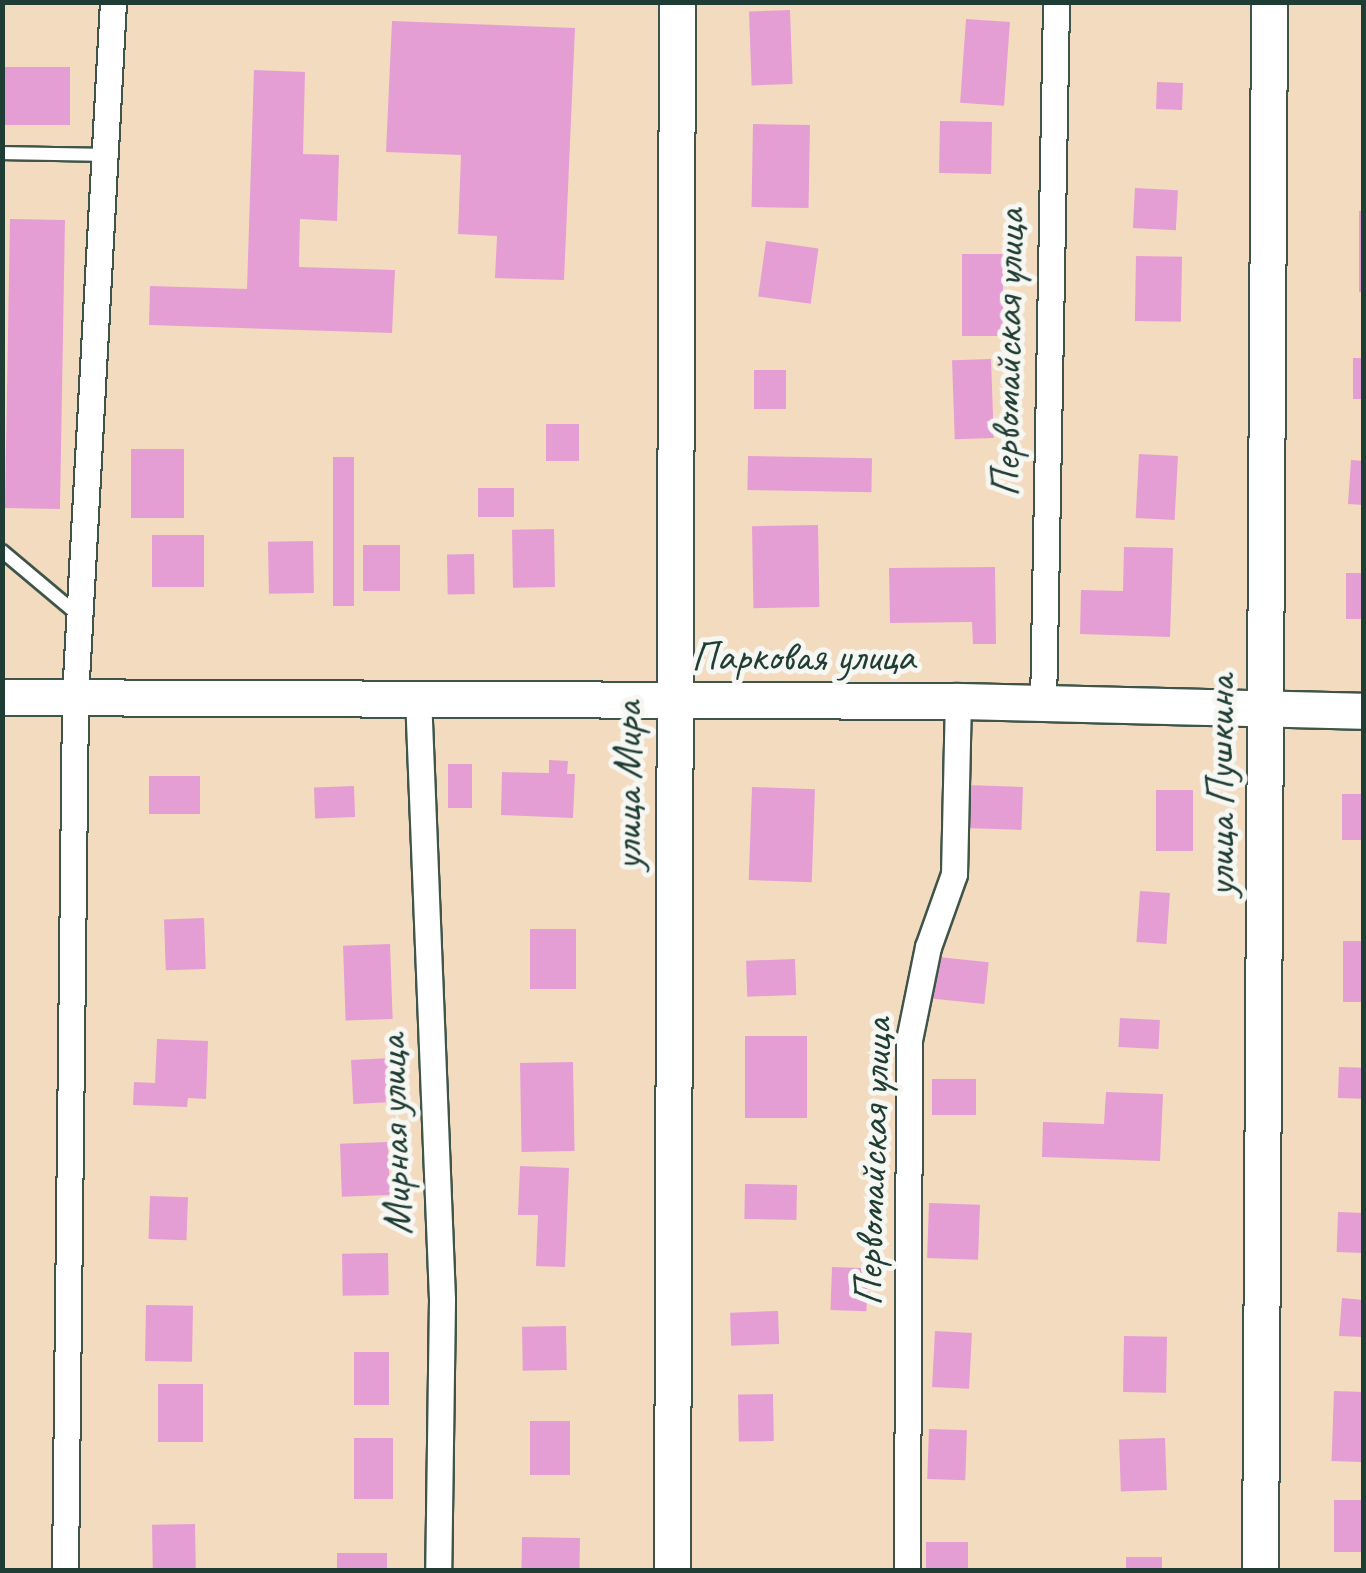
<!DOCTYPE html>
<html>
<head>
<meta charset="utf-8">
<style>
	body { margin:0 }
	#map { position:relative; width:1366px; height:1573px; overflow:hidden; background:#f3dbbf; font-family:Caveat,sans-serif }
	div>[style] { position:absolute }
	.building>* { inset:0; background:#e59ed4; transform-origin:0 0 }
	.roads { filter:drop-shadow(2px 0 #3f5549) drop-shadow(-2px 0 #3f5549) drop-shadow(0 2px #3f5549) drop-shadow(0 -2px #3f5549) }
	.lane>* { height:12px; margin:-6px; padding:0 6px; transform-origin:6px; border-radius:6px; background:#fff }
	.street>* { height:25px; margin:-12.5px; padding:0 12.5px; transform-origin:12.5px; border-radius:12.5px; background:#fff }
	.secondary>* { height:35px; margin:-17.5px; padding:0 17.5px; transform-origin:17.5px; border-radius:17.5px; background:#fff }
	span { translate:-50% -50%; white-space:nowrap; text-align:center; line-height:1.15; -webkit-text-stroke:10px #f6f6f2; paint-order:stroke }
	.street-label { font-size:42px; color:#1f3d34 }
	.frame { position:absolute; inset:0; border:5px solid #1f3d34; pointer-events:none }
</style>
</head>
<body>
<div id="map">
	<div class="building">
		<i style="left:790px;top:10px;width:74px;height:41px;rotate:88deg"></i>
		<i style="left:966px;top:19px;width:44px;height:84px;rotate:4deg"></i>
		<i style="clip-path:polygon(392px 21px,575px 28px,564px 280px,495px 278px,497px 236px,458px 234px,461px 155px,386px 152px)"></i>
		<i style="left:2px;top:67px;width:68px;height:58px"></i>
		<i style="clip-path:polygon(254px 70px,305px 72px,303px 154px,339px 155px,337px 221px,300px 219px,299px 267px,395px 270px,392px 333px,149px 325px,150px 286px,247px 289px)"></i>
		<i style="left:1157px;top:82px;width:26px;height:27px;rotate:2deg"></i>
		<i style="left:940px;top:121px;width:52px;height:52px;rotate:1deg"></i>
		<i style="left:753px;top:124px;width:57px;height:83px;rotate:1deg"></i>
		<i style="left:1135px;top:188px;width:43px;height:40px;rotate:3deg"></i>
		<i style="left:1359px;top:211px;width:5px;height:81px"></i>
		<i style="left:10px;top:219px;width:55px;height:289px;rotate:1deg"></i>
		<i style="left:766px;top:241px;width:53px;height:56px;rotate:8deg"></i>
		<i style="left:962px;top:254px;width:41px;height:82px"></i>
		<i style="left:1136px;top:256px;width:46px;height:65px;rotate:1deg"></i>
		<i style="left:1353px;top:358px;width:11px;height:41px"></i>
		<i style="left:991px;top:359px;width:79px;height:39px;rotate:88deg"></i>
		<i style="left:754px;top:370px;width:32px;height:39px"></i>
		<i style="left:579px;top:424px;width:37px;height:33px;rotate:90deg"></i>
		<i style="left:131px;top:449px;width:53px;height:69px"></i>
		<i style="left:1139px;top:454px;width:39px;height:64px;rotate:3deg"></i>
		<i style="left:748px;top:456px;width:124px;height:34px;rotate:1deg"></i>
		<i style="left:333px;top:457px;width:21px;height:149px"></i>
		<i style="clip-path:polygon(1351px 460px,1364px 461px,1364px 505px,1348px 504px)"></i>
		<i style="left:478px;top:488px;width:36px;height:29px"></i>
		<i style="left:818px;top:525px;width:82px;height:66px;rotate:89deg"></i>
		<i style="left:554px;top:529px;width:58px;height:42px;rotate:89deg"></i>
		<i style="left:152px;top:535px;width:52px;height:52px"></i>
		<i style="left:313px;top:541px;width:52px;height:45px;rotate:89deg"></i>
		<i style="left:400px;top:545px;width:46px;height:37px;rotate:90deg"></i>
		<i style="clip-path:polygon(1124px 547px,1173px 548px,1170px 637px,1080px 634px,1081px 590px,1123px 591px)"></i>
		<i style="left:474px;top:554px;width:40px;height:27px;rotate:89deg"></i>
		<i style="clip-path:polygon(995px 567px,996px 644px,973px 644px,972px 622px,890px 623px,889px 568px)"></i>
		<i style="left:1346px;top:573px;width:18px;height:46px"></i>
		<i style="clip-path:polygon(549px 760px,568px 761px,567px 774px,575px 774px,573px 818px,501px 815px,502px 772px,549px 773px)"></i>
		<i style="left:472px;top:764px;width:44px;height:24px;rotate:90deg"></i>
		<i style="left:149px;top:776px;width:51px;height:38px"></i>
		<i style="left:966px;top:785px;width:57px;height:43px;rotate:2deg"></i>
		<i style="left:354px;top:786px;width:31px;height:40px;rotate:88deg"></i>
		<i style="left:752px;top:787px;width:63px;height:93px;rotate:2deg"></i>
		<i style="left:1156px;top:790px;width:37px;height:61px"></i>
		<i style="left:1342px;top:794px;width:22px;height:46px"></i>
		<i style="left:1140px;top:891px;width:30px;height:51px;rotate:4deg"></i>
		<i style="left:204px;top:918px;width:51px;height:40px;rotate:88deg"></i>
		<i style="left:530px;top:929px;width:46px;height:60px"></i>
		<i style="left:1364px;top:941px;width:61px;height:21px;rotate:90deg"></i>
		<i style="left:390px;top:944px;width:75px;height:47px;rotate:88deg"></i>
		<i style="left:938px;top:957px;width:51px;height:42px;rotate:6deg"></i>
		<i style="left:795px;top:959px;width:36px;height:49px;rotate:88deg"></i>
		<i style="left:1120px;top:1018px;width:40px;height:29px;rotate:3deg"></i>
		<i style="left:745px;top:1036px;width:62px;height:82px"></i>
		<i style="clip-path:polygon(157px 1039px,208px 1041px,206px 1099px,188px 1098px,187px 1107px,133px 1105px,134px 1082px,155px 1083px)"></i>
		<i style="left:391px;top:1058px;width:44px;height:40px;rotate:87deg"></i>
		<i style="left:573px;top:1062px;width:89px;height:53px;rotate:89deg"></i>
		<i style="left:1339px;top:1067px;width:25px;height:31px;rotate:2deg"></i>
		<i style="left:932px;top:1079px;width:44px;height:36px"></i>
		<i style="clip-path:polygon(1106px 1092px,1163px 1094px,1160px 1161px,1042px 1157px,1043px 1122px,1104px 1124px)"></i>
		<i style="left:388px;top:1142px;width:53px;height:48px;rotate:88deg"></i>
		<i style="clip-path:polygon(520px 1166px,569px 1168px,565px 1267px,536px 1266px,538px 1215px,518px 1215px)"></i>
		<i style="left:745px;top:1184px;width:52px;height:35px;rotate:1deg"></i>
		<i style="left:150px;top:1196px;width:38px;height:43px;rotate:2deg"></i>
		<i style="left:929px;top:1203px;width:51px;height:55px;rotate:2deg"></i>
		<i style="left:1338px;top:1212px;width:26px;height:40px;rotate:2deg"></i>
		<i style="left:388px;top:1253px;width:42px;height:46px;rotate:89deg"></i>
		<i style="left:832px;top:1267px;width:36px;height:43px;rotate:2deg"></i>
		<i style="clip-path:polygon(1342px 1298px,1364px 1300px,1364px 1337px,1339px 1336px)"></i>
		<i style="left:146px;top:1305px;width:47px;height:56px;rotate:1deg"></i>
		<i style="left:778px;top:1311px;width:33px;height:48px;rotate:88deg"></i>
		<i style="left:566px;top:1326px;width:44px;height:44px;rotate:89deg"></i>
		<i style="left:935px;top:1331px;width:37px;height:56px;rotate:3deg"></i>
		<i style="left:1124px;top:1336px;width:43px;height:56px;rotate:1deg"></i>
		<i style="left:354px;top:1352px;width:35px;height:53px"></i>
		<i style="left:158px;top:1384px;width:45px;height:58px"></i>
		<i style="left:1334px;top:1391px;width:30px;height:70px;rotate:2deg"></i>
		<i style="left:773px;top:1394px;width:47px;height:35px;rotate:89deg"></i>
		<i style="left:530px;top:1421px;width:40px;height:54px"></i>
		<i style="left:929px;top:1429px;width:38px;height:50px;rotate:2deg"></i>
		<i style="left:354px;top:1438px;width:39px;height:61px"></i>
		<i style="left:1165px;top:1438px;width:52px;height:46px;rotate:88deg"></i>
		<i style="left:1334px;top:1500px;width:30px;height:52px"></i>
		<i style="left:195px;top:1524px;width:46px;height:43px;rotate:89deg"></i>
		<i style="left:522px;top:1537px;width:58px;height:33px;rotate:1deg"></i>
		<i style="left:968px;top:1542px;width:28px;height:42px;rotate:90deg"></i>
		<i style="left:337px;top:1553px;width:50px;height:17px"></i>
		<i style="left:1126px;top:1557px;width:36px;height:13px"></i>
	</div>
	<div class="roads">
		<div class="lane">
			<i style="left:2px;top:153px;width:103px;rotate:1.1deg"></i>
			<i style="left:2px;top:551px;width:98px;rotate:40deg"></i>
		</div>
		<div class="street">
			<i style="left:418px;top:696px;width:604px;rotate:87.72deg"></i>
			<i style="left:442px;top:1300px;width:270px;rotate:90.8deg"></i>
			<i style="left:1043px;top:706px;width:704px;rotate:-88.94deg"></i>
			<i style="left:65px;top:1570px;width:873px;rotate:-89.34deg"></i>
			<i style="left:75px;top:697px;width:696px;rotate:-86.87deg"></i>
			<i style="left:907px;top:1570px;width:530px;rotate:-89.78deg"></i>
			<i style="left:909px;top:1040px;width:95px;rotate:-78.5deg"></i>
			<i style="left:928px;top:947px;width:77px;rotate:-70.4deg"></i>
			<i style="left:954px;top:874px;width:173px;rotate:-88.7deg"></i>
		</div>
		<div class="secondary">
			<i style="left:2px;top:697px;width:956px;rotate:0.24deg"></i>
			<i style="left:958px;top:701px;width:406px;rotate:1.4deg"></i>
			<i style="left:672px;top:1570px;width:1568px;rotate:-89.82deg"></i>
			<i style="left:1260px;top:1570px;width:1568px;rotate:-89.67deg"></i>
		</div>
	</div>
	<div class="street-label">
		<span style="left:1008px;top:353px;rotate:-89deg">Первомайская улица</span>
		<span style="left:803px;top:657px">Парковая улица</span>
		<span style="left:628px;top:786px;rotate:-90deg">улица Мира</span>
		<span style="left:1221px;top:786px;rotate:-90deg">улица Пушкина</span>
		<span style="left:395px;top:1135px;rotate:-92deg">Мирная улица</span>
		<span style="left:873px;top:1162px;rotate:-88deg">Первомайская улица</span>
	</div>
	<div class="frame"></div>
</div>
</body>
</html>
